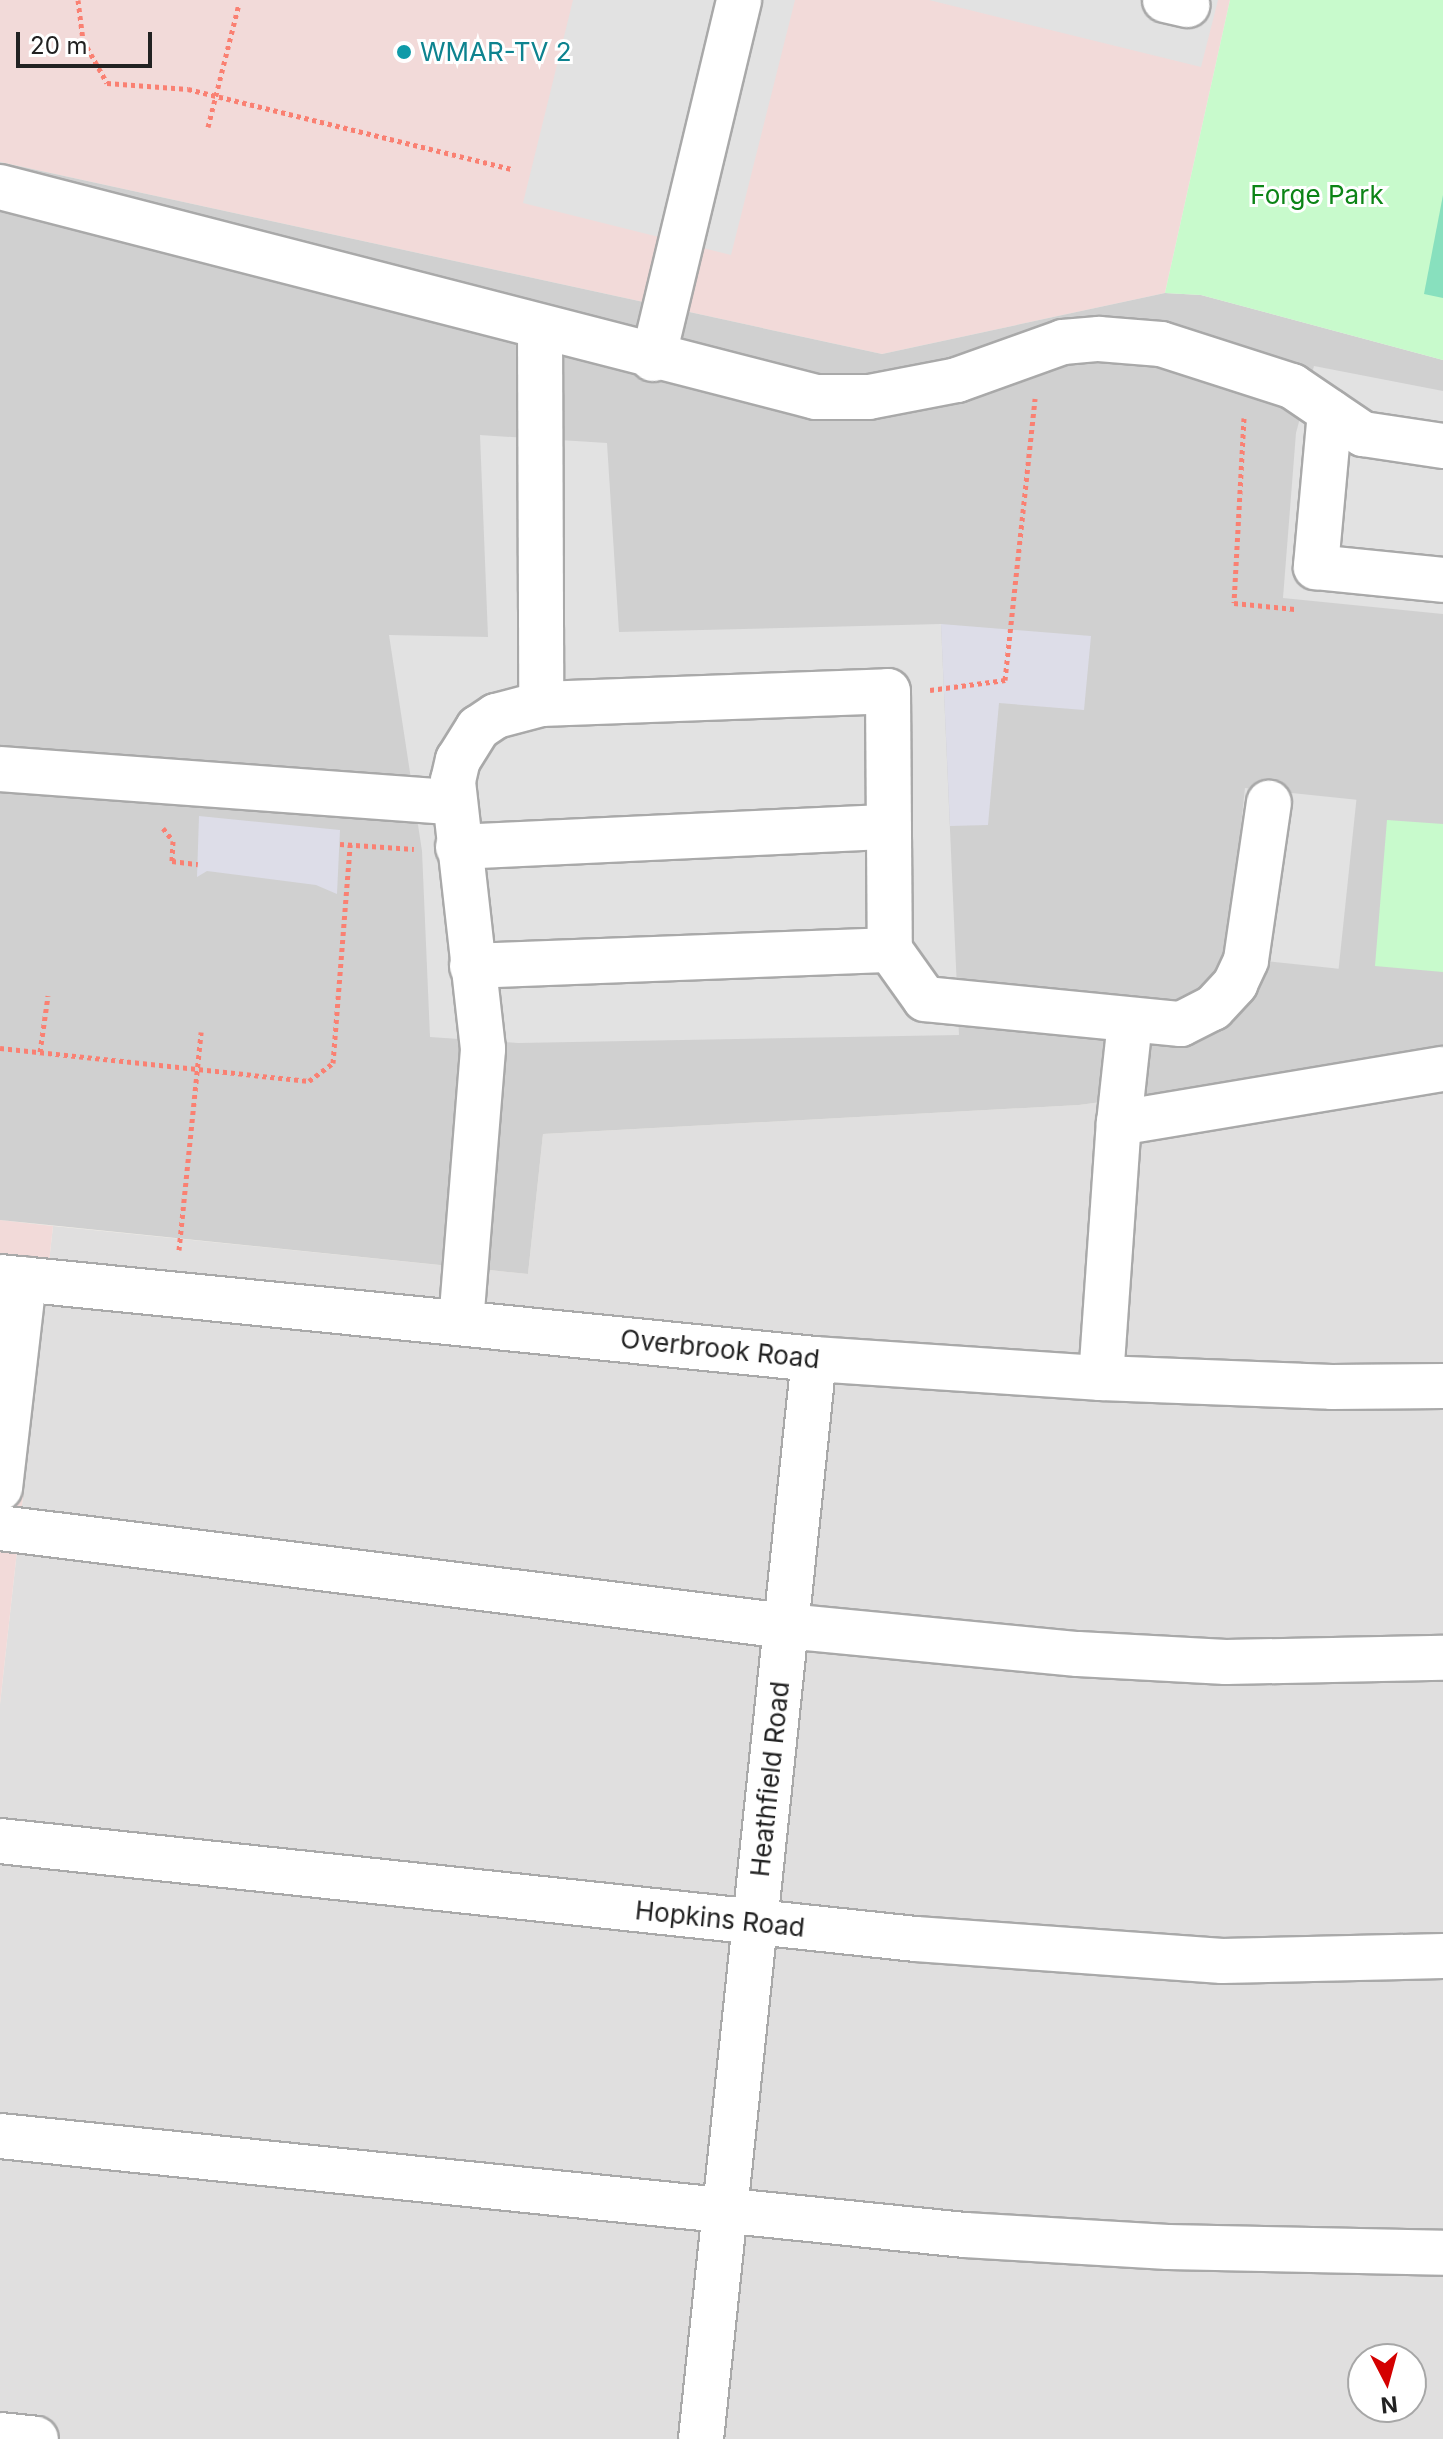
<!DOCTYPE html>
<html>
<head>
<meta charset="utf-8">
<style>
	body { margin:0 }
	#map { position:relative; width:1443px; height:2439px; overflow:hidden; background:#f2efe9; font-family:Inter,sans-serif }
	div>[style] { position:absolute }
	.residential>* { inset:0; background:#e0dfdf }
	.commercial>* { inset:0; background:#f2dad9 }
	.religious>* { inset:0; background:#d0d0d0 }
	.park>* { inset:0; background:#c8facc }
	.pitch>* { inset:0; background:#88e0be }
	.parking>* { inset:0; background:#e2e2e2; transform-origin:0 0 }
	.plaza>* { inset:0; background:#dddde8 }
	.path>* { height:5px; margin-top:-2.5px; transform-origin:0; background:repeating-linear-gradient(90deg,#fa8072 0 4px,transparent 0 8px) }
	.roads { filter:drop-shadow(2px 0 #a9a9a9) drop-shadow(-2px 0 #a9a9a9) drop-shadow(0 2px #a9a9a9) drop-shadow(0 -2px #a9a9a9) }
	.minor>* { height:44px; margin:-22px; padding:0 22px; transform-origin:22px; border-radius:22px; background:#fff }
	.dots>* { width:22px; height:22px; translate:-50% -50%; box-sizing:border-box; border:4px solid #fff; border-radius:50% }
	span { translate:-50% -50%; white-space:nowrap; text-align:center; line-height:1.15; -webkit-text-stroke:6px #fff; paint-order:stroke }
	.culture-label { font-size:26px; color:#0d838f }
	.left { translate:0 -50%; text-align:left }
	.park-label { font-size:26px; color:#0c8416 }
	.street-label { font-size:26px; color:#222 }
	.north { position:absolute; left:1347px; top:2343px; width:80px; height:80px; box-sizing:border-box; background:#fff; border:2px solid #a7a7a7; border-radius:50%; rotate:174deg; font-size:22px; font-weight:700; line-height:32px; text-align:center; color:#222 }
	.north::after { content:''; display:block; margin:auto; width:28px; height:36px; background:#d40000; clip-path:polygon(50% 0,100% 100%,50% 72%,0 100%) }
	.scale { position:absolute; left:16px; top:32px; width:136px; height:36px; box-sizing:border-box; border:4px solid #222; border-top:0; padding-left:10px; font-size:24px; line-height:28px; white-space:nowrap; color:#222; -webkit-text-stroke:6px #fff; paint-order:stroke }
</style>
</head>
<body>
<div id="map">
	<div class="residential">
		<i style="clip-path:polygon(evenodd,1443px 1056px,1443px 2439px,0 2439px,0 1704px,53px 1226px,528px 1274px,543px 1134px,1079px 1105px,1443px 1056px,1363px 2359px,1411px 2359px,1411px 2407px,1363px 2407px,1363px 2359px)"></i>
	</div>
	<div class="commercial">
		<i style="clip-path:polygon(0 0,1230px 0,1165px 293px,882px 354px,0 162px)"></i>
		<i style="clip-path:polygon(0 1220px,53px 1226px,0 1704px)"></i>
	</div>
	<div class="religious">
		<i style="clip-path:polygon(0 162px,882px 354px,1165px 293px,1201px 295px,1443px 360px,1443px 1056px,1079px 1105px,543px 1134px,528px 1274px,0 1220px)"></i>
	</div>
	<div class="park">
		<i style="clip-path:polygon(1230px 0,1443px 0,1443px 360px,1201px 295px,1165px 293px)"></i>
		<i style="clip-path:polygon(1387px 820px,1443px 824px,1443px 972px,1375px 966px)"></i>
	</div>
	<div class="pitch">
		<i style="clip-path:polygon(1443px 195px,1443px 298px,1424px 294px)"></i>
	</div>
	<div class="parking">
		<i style="clip-path:polygon(573px 0,795px 0,731px 255px,523px 203px)"></i>
		<i style="clip-path:polygon(929px 0,1218px 0,1201px 67px)"></i>
		<i style="clip-path:polygon(1314px 366px,1443px 391px,1443px 614px,1283px 598px,1296px 433px)"></i>
		<i style="clip-path:polygon(480px 435px,607px 443px,619px 632px,941px 624px,959px 1035px,518px 1043px,430px 1037px,422px 851px,389px 635px,488px 637px)"></i>
		<i style="left:1245px;top:788px;width:112px;height:170px;rotate:6deg"></i>
	</div>
	<div class="plaza">
		<i style="clip-path:polygon(941px 624px,1091px 636px,1084px 710px,999px 703px,988px 825px,950px 826px)"></i>
		<i style="clip-path:polygon(199px 816px,340px 830px,337px 894px,316px 885px,207px 871px,197px 877px)"></i>
	</div>
	<div class="path">
		<i style="left:78px;top:0;width:40px;rotate:82.9deg"></i>
		<i style="left:83px;top:40px;width:49px;rotate:60.8deg"></i>
		<i style="left:107px;top:83px;width:81px;rotate:4.2deg"></i>
		<i style="left:188px;top:89px;width:334px;rotate:13.9deg"></i>
		<i style="left:208px;top:127px;width:127px;rotate:-75.9deg"></i>
		<i style="left:1244px;top:418px;width:185px;rotate:93.1deg"></i>
		<i style="left:1234px;top:603px;width:61px;rotate:5.6deg"></i>
		<i style="left:930px;top:690px;width:76px;rotate:-7.6deg"></i>
		<i style="left:1005px;top:680px;width:283px;rotate:-83.9deg"></i>
		<i style="left:163px;top:828px;width:16px;rotate:52deg"></i>
		<i style="left:173px;top:841px;width:20px;rotate:93deg"></i>
		<i style="left:172px;top:861px;width:26px;rotate:7deg"></i>
		<i style="left:340px;top:844px;width:74px;rotate:3.9deg"></i>
		<i style="left:0;top:1048px;width:311px;rotate:6.1deg"></i>
		<i style="left:309px;top:1081px;width:30px;rotate:-37deg"></i>
		<i style="left:333px;top:1063px;width:219px;rotate:-85.5deg"></i>
		<i style="left:40px;top:1052px;width:57px;rotate:-81.9deg"></i>
		<i style="left:179px;top:1250px;width:219px;rotate:-84.2deg"></i>
	</div>
	<div class="roads">
		<div class="minor">
			<i style="left:1165px;top:0;width:23px;rotate:13deg"></i>
			<i style="left:0;top:187px;width:843px;rotate:14.43deg"></i>
			<i style="left:816px;top:397px;width:53px"></i>
			<i style="left:869px;top:397px;width:90px;rotate:-10.9deg"></i>
			<i style="left:957px;top:380px;width:113px;rotate:-19.7deg"></i>
			<i style="left:1063px;top:342px;width:36px;rotate:-5deg"></i>
			<i style="left:1099px;top:339px;width:62px;rotate:4.6deg"></i>
			<i style="left:1161px;top:344px;width:138px;rotate:17.8deg"></i>
			<i style="left:1292px;top:386px;width:86px;rotate:34.1deg"></i>
			<i style="left:1363px;top:434px;width:81px;rotate:8.5deg"></i>
			<i style="left:540px;top:329px;width:375px;rotate:89.8deg"></i>
			<i style="left:653px;top:359px;width:369px;rotate:-76.5deg"></i>
			<i style="left:1330px;top:412px;width:156px;rotate:95.2deg"></i>
			<i style="left:1316px;top:567px;width:128px;rotate:5.8deg"></i>
			<i style="left:0;top:769px;width:455px;rotate:4.2deg"></i>
			<i style="left:458px;top:847px;width:431px;rotate:-2.7deg"></i>
			<i style="left:472px;top:966px;width:418px;rotate:-2.2deg"></i>
			<i style="left:890px;top:950px;width:60px;rotate:54.5deg"></i>
			<i style="left:925px;top:999px;width:257px;rotate:5.6deg"></i>
			<i style="left:1181px;top:1024px;width:36px;rotate:-27deg"></i>
			<i style="left:1213px;top:1008px;width:33px;rotate:-47deg"></i>
			<i style="left:1235px;top:984px;width:26px;rotate:-65deg"></i>
			<i style="left:1246px;top:960px;width:159px;rotate:-81.7deg"></i>
			<i style="left:1119px;top:1123px;width:103px;rotate:-83.8deg"></i>
			<i style="left:0;top:1277px;width:818px;rotate:5.75deg"></i>
			<i style="left:814px;top:1359px;width:288px;rotate:3.8deg"></i>
			<i style="left:1101px;top:1378px;width:231px;rotate:2.2deg"></i>
			<i style="left:1332px;top:1387px;width:111px;rotate:-0.5deg"></i>
			<i style="left:461px;top:1323px;width:275px;rotate:-85.4deg"></i>
			<i style="left:483px;top:1049px;width:270px;rotate:-96.4deg"></i>
			<i style="left:453px;top:781px;width:22px;rotate:-77deg"></i>
			<i style="left:458px;top:760px;width:38px;rotate:-58deg"></i>
			<i style="left:478px;top:728px;width:22px;rotate:-34deg"></i>
			<i style="left:496px;top:716px;width:47px;rotate:-14.9deg"></i>
			<i style="left:541px;top:704px;width:347px;rotate:-2.1deg"></i>
			<i style="left:888px;top:691px;width:259px;rotate:89.6deg"></i>
			<i style="left:1101px;top:1378px;width:256px;rotate:-86deg"></i>
			<i style="left:1119px;top:1123px;width:328px;rotate:-9.5deg"></i>
			<i style="left:0;top:1488px;width:210px;rotate:-83.4deg"></i>
			<i style="left:0;top:1528px;width:792px;rotate:7.11deg"></i>
			<i style="left:786px;top:1626px;width:293px;rotate:5.5deg"></i>
			<i style="left:1078px;top:1654px;width:148px;rotate:3.1deg"></i>
			<i style="left:1226px;top:1662px;width:217px;rotate:-1.1deg"></i>
			<i style="left:0;top:1841px;width:921px;rotate:6.11deg"></i>
			<i style="left:916px;top:1939px;width:307px;rotate:4.1deg"></i>
			<i style="left:1222px;top:1961px;width:221px;rotate:-1.3deg"></i>
			<i style="left:0;top:2136px;width:970px;rotate:5.86deg"></i>
			<i style="left:965px;top:2235px;width:203px;rotate:3.4deg"></i>
			<i style="left:1168px;top:2247px;width:275px;rotate:1.2deg"></i>
			<i style="left:0;top:2435px;width:36px;rotate:6deg"></i>
			<i style="left:701px;top:2439px;width:1086px;rotate:-84.03deg"></i>
		</div>
	</div>
	<div class="dots">
		<i style="left:404px;top:52px;background:#0f9aa8"></i>
	</div>
	<div class="culture-label">
		<span class="left" style="left:420px;top:52px">WMAR-TV 2</span>
	</div>
	<div class="park-label">
		<span style="left:1317px;top:195px">Forge Park</span>
	</div>
	<div class="street-label">
		<span style="left:720px;top:1349px;rotate:6deg">Overbrook Road</span>
		<span style="left:770px;top:1779px;rotate:-84deg">Heathfield Road</span>
		<span style="left:720px;top:1919px;rotate:6deg">Hopkins Road</span>
	</div>
	<div class="north">N</div>
	<div class="scale">20 m</div>
</div>
</body>
</html>
